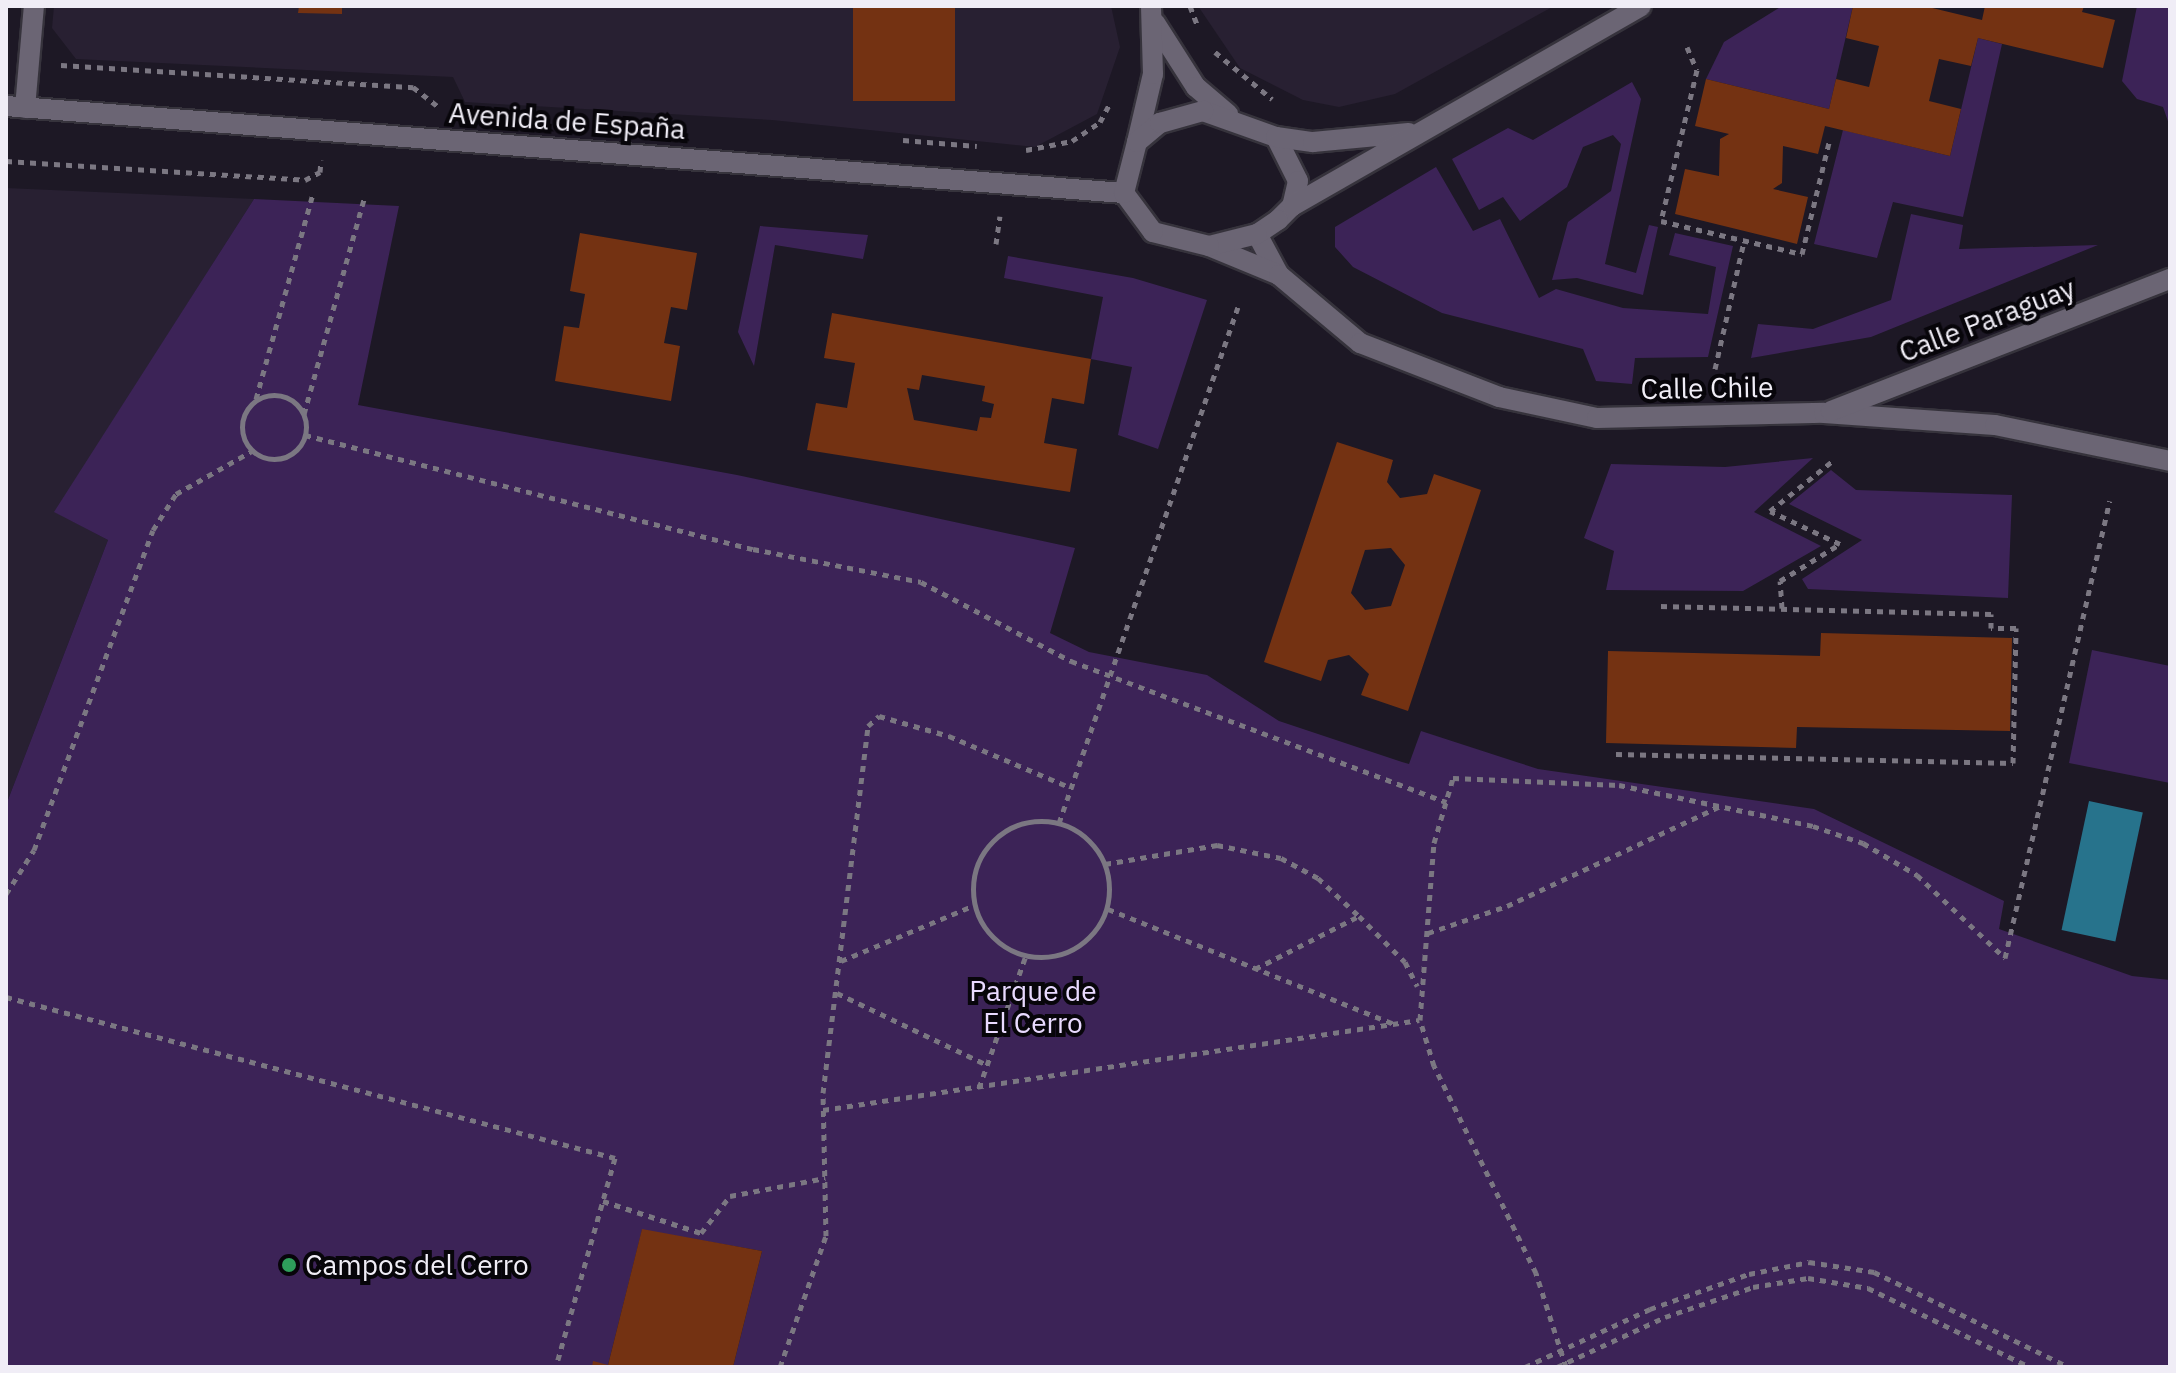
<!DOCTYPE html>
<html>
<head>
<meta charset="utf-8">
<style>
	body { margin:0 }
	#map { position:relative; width:2176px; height:1373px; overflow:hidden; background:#1d1825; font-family:"IBM Plex Sans",sans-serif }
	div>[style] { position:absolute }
	.built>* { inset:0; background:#282032 }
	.green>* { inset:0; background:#3c2357 }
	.water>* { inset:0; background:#27738c; transform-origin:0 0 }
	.building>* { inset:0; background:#743212; transform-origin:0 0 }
	.path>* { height:5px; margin-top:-2.5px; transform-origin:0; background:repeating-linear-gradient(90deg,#7b7782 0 6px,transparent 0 12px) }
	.path>.ring { margin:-2.5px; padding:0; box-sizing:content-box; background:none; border:5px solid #7b7782; border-radius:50% }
	.roads { filter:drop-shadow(2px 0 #36333c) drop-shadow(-2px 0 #36333c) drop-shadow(0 2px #36333c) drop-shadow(0 -2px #36333c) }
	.minor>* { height:20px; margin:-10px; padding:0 10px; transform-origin:10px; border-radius:10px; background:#6b6574 }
	.tertiary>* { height:20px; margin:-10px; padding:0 10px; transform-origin:10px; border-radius:10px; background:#6b6574 }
	.dots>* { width:22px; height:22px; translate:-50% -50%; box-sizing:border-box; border:4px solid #07050a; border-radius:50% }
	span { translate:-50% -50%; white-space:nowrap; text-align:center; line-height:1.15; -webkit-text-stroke:8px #07050a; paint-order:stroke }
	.street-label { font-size:28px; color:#f0edf6 }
	.park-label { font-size:28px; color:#e9daff }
	.poi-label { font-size:28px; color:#f0edf6 }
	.left { translate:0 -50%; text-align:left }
	.frame { position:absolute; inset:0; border:8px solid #f0edf6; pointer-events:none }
</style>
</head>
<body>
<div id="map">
	<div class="built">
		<i style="clip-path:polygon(54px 6px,1111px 6px,1120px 47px,1097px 114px,1035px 147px,772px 120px,465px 102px,453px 77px,76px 59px,52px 28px)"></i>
		<i style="clip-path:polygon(1198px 6px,1554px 6px,1395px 94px,1339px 107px,1303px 100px,1240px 68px)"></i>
		<i style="clip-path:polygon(6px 188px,254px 199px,55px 512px,108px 540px,6px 805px)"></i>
	</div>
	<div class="green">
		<i style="clip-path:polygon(1782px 6px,1853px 6px,1829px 109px,1706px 79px,1724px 42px)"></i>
		<i style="clip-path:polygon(2137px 6px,2170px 6px,2170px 127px,2163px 107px,2137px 99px,2122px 81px)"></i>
		<i style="clip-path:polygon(1978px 38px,2002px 44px,1963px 217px,1893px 202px,1877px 258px,1814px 244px,1843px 130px,1950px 156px)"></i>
		<i style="clip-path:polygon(1632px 82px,1641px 99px,1605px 264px,1636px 273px,1649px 225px,1658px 227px,1643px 295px,1577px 278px,1552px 280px,1568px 222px,1611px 191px,1621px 144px,1613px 135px,1583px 147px,1567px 187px,1520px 221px,1503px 197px,1479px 210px,1452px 159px,1508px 128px,1533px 140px)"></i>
		<i style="clip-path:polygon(1436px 167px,1473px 231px,1500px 219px,1539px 298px,1556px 289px,1623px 308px,1708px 314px,1716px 267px,1669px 255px,1675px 233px,1733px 246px,1708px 357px,1635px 358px,1632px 384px,1596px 381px,1583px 349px,1442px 313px,1353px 267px,1335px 247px,1335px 227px)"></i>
		<i style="clip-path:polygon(254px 199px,399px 206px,358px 405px,737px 475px,1075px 548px,1050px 633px,1089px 652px,1207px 675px,1279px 721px,1402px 762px,1409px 764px,1421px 731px,1538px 769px,1814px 809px,2004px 901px,1999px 929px,2132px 976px,2170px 980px,2170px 1367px,733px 1367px,762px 1251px,642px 1230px,608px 1365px,6px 1367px,6px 805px,108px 540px,54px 512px)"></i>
		<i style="clip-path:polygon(1911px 214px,1963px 225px,1959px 249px,2098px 245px,1871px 337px,1751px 358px,1758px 324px,1813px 329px,1891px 300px)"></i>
		<i style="clip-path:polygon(760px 226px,868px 235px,863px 259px,775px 245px,754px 366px,738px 332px)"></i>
		<i style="clip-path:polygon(1008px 256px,1133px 278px,1207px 300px,1158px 449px,1118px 435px,1132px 367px,1091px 359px,1103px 297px,1004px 278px)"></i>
		<i style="clip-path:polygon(1813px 458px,1754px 512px,1821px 546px,1743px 591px,1606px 590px,1614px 551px,1584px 538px,1611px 464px,1725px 467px)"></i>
		<i style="clip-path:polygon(1831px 470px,1856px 490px,2012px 495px,2008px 598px,1808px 589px,1802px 579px,1862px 540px,1789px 504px)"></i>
		<i style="clip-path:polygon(2092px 650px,2170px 666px,2170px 783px,2069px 763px)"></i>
	</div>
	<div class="water">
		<i style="left:2089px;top:801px;width:55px;height:132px;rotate:12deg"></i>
	</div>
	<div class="building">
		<i style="clip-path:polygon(299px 6px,342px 6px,342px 14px,298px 13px)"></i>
		<i style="left:853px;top:6px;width:102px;height:95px"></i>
		<i style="clip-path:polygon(1853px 6px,1924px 6px,1982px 20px,1985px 6px,2084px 6px,2082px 12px,2115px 20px,2103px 68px,1978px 38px,1971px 66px,1939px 59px,1929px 101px,1961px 109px,1950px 156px,1825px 126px,1818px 154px,1783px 146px,1782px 183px,1773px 189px,1808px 197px,1797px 244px,1675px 214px,1685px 169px,1719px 176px,1720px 139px,1729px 134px,1695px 126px,1706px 79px,1829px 109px,1836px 79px,1869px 87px,1879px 46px,1846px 38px)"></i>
		<i style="clip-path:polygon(580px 233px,697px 253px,687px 310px,671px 307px,664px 343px,680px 346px,671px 401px,555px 381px,564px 326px,579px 328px,585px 294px,570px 291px)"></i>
		<i style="clip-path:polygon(evenodd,832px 313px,1091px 359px,1084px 404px,1052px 398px,1044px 443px,1077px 449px,1070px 492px,807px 450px,816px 403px,847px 408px,855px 363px,824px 358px,832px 313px,922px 375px,985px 386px,982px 401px,994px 404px,991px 418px,980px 417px,977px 431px,914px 420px,907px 388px,919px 390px,922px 375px)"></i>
		<i style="clip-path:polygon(evenodd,1337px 442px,1393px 460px,1387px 482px,1400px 498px,1427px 494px,1434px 474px,1481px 490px,1408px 711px,1361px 695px,1369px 674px,1349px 655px,1328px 660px,1321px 681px,1264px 662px,1337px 442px,1391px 548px,1405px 565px,1391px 606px,1365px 610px,1351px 593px,1365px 550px,1391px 548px)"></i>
		<i style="clip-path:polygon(1821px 633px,2012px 638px,2010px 731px,1797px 727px,1796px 748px,1606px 743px,1608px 651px,1820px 656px)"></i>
		<i style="clip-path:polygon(642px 1229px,762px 1251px,733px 1367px,592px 1367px,593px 1361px,608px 1365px)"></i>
	</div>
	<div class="path">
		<i style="left:1190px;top:6px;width:19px;rotate:69deg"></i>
		<i style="left:1687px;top:47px;width:25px;rotate:67deg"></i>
		<i style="left:1697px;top:70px;width:155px;rotate:103.4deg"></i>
		<i style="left:1661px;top:221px;width:145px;rotate:13.2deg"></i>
		<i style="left:1802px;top:254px;width:119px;rotate:-76.4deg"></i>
		<i style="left:1215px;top:52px;width:74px;rotate:39.5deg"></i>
		<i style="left:61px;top:65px;width:353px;rotate:3.6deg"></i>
		<i style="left:413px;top:87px;width:33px;rotate:38deg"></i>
		<i style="left:903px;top:140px;width:74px;rotate:4.6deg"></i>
		<i style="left:1026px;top:150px;width:47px;rotate:-11.1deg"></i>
		<i style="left:1072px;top:141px;width:34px;rotate:-34deg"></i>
		<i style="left:1100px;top:122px;width:21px;rotate:-62deg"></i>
		<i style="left:6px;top:161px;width:300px;rotate:3.6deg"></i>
		<i style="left:305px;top:180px;width:17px;rotate:-28deg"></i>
		<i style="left:320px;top:172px;width:12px;rotate:-85deg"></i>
		<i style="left:996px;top:244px;width:28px;rotate:-82deg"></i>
		<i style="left:1715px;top:369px;width:131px;rotate:-77.2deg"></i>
		<i class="ring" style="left:242px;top:395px;width:59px;height:59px"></i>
		<i style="left:256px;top:399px;width:214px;rotate:-74.5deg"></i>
		<i style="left:304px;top:414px;width:226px;rotate:-74.4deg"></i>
		<i style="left:305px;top:435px;width:462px;rotate:14.3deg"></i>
		<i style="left:753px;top:549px;width:171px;rotate:11.1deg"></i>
		<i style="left:921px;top:582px;width:170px;rotate:27.8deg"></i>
		<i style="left:1071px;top:661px;width:401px;rotate:20.6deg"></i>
		<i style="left:1782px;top:608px;width:27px;rotate:-94deg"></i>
		<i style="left:1780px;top:581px;width:70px;rotate:-31.7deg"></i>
		<i style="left:1840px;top:544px;width:77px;rotate:-154.8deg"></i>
		<i style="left:1770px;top:511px;width:83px;rotate:-38.7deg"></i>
		<i style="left:1616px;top:754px;width:397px;rotate:1.3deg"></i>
		<i style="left:2013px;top:763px;width:135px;rotate:-88.7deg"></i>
		<i style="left:2016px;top:628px;width:25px;rotate:180deg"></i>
		<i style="left:1991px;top:628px;width:14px;rotate:-90deg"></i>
		<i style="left:1991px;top:614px;width:332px;rotate:-178.6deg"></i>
		<i class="ring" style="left:973px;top:821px;width:131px;height:131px"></i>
		<i style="left:1059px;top:823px;width:546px;rotate:-70.87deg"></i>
		<i style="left:1105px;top:864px;width:114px;rotate:-9.6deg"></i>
		<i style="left:1217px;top:845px;width:65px;rotate:11.5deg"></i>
		<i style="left:1281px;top:858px;width:42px;rotate:28.4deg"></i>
		<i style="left:1318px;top:878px;width:56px;rotate:42.8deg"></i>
		<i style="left:1359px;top:916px;width:65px;rotate:45deg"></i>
		<i style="left:1405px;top:962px;width:27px;rotate:63deg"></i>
		<i style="left:6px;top:894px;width:52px;rotate:-57.5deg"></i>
		<i style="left:34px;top:850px;width:341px;rotate:-69.6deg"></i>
		<i style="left:153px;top:530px;width:43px;rotate:-57.4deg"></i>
		<i style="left:176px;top:494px;width:87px;rotate:-29.5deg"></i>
		<i style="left:1108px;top:909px;width:310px;rotate:21.9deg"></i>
		<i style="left:1428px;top:933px;width:83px;rotate:-18.9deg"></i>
		<i style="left:1507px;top:906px;width:238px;rotate:-25.1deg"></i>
		<i style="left:841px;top:961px;width:145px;rotate:-22.7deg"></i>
		<i style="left:1255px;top:969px;width:117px;rotate:-27deg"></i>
		<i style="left:837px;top:993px;width:166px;rotate:25.6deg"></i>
		<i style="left:6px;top:997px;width:630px;rotate:14.81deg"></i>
		<i style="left:615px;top:1158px;width:217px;rotate:105.8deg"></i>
		<i style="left:979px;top:1088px;width:141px;rotate:-70.5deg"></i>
		<i style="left:823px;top:1110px;width:603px;rotate:-8.59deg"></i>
		<i style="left:603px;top:1201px;width:103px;rotate:18.1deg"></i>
		<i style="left:701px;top:1233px;width:47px;rotate:-51.9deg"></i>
		<i style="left:730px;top:1196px;width:97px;rotate:-10.7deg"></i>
		<i style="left:780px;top:1367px;width:139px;rotate:-70.7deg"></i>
		<i style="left:826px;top:1236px;width:143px;rotate:-91.2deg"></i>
		<i style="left:823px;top:1093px;width:370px;rotate:-83deg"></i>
		<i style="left:868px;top:726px;width:15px;rotate:-42deg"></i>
		<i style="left:879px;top:716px;width:73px;rotate:15.9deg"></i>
		<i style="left:949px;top:736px;width:130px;rotate:23deg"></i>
		<i style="left:1525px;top:1367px;width:138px;rotate:-24.9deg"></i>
		<i style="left:1650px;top:1309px;width:105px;rotate:-19.5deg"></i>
		<i style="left:1749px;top:1274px;width:61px;rotate:-11.3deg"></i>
		<i style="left:1809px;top:1262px;width:66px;rotate:8.7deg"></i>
		<i style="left:1874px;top:1272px;width:217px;rotate:26deg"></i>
		<i style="left:1557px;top:1367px;width:119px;rotate:-24.8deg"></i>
		<i style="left:1665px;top:1317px;width:93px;rotate:-18.8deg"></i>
		<i style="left:1753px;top:1287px;width:56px;rotate:-9.3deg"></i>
		<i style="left:1808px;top:1278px;width:61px;rotate:9.5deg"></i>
		<i style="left:1868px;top:1288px;width:180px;rotate:26deg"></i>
		<i style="left:1566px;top:1367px;width:99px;rotate:-107.7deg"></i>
		<i style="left:1536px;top:1273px;width:231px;rotate:-116.2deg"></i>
		<i style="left:1434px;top:1066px;width:48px;rotate:-106.9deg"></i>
		<i style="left:1420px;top:1020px;width:178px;rotate:-85.5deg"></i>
		<i style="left:1434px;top:843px;width:68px;rotate:-73.7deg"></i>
		<i style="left:1453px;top:778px;width:166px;rotate:2.4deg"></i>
		<i style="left:1619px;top:785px;width:198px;rotate:11.9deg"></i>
		<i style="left:1813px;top:826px;width:53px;rotate:18.8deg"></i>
		<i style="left:1863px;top:843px;width:63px;rotate:30.7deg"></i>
		<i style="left:1917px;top:875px;width:121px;rotate:43.3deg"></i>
		<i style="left:2005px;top:958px;width:469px;rotate:-77.1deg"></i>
	</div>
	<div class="roads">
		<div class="minor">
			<i style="left:1155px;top:23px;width:76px;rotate:57.4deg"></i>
			<i style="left:1196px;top:87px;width:42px;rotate:40.2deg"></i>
			<i style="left:25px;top:108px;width:102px;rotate:-85deg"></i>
			<i style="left:1137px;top:142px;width:70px;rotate:-76.8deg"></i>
			<i style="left:1153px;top:74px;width:68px;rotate:-91.7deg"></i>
			<i style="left:1257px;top:234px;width:47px;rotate:61.8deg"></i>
			<i style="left:1209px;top:246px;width:76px;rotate:22.5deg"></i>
			<i style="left:1279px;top:275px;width:106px;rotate:40deg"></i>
			<i style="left:1360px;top:343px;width:149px;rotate:21.2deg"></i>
			<i style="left:1499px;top:397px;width:100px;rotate:12.1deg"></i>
			<i style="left:1597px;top:418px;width:227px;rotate:-1.3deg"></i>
			<i style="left:1824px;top:413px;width:171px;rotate:4deg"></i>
			<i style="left:1995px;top:425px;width:179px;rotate:11.6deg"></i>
			<i style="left:1831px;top:411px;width:364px;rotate:-21.3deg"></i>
		</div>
		<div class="tertiary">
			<i style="left:6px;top:106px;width:1121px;rotate:4.45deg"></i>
			<i style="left:1203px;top:111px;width:77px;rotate:19.6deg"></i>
			<i style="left:1276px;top:137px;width:49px;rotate:63.4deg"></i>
			<i style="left:1298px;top:181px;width:26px;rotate:103deg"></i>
			<i style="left:1292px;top:206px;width:20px;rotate:135deg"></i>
			<i style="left:1278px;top:220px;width:25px;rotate:146deg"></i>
			<i style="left:1257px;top:234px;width:49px;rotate:166deg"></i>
			<i style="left:1209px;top:246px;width:58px;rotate:-166deg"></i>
			<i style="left:1153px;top:232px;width:49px;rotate:-126.6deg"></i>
			<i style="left:1124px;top:193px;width:53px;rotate:-75.7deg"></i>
			<i style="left:1137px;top:142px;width:30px;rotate:-40deg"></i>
			<i style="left:1160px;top:123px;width:45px;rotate:-15.6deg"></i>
			<i style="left:1276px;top:137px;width:37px;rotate:8deg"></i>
			<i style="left:1313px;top:142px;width:96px;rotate:-5.4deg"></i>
			<i style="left:1292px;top:206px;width:402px;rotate:-29.8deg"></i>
		</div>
	</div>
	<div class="dots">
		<i style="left:289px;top:1265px;background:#2e9e5b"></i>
	</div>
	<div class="street-label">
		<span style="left:567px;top:121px;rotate:4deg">Avenida de España</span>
		<span style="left:1987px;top:320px;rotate:-21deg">Calle Paraguay</span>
		<span style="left:1707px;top:388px;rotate:-1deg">Calle Chile</span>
	</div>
	<div class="park-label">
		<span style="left:1033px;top:1007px">Parque de<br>El Cerro</span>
	</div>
	<div class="poi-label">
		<span class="left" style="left:305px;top:1265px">Campos del Cerro</span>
	</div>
	<div class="frame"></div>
</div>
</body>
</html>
